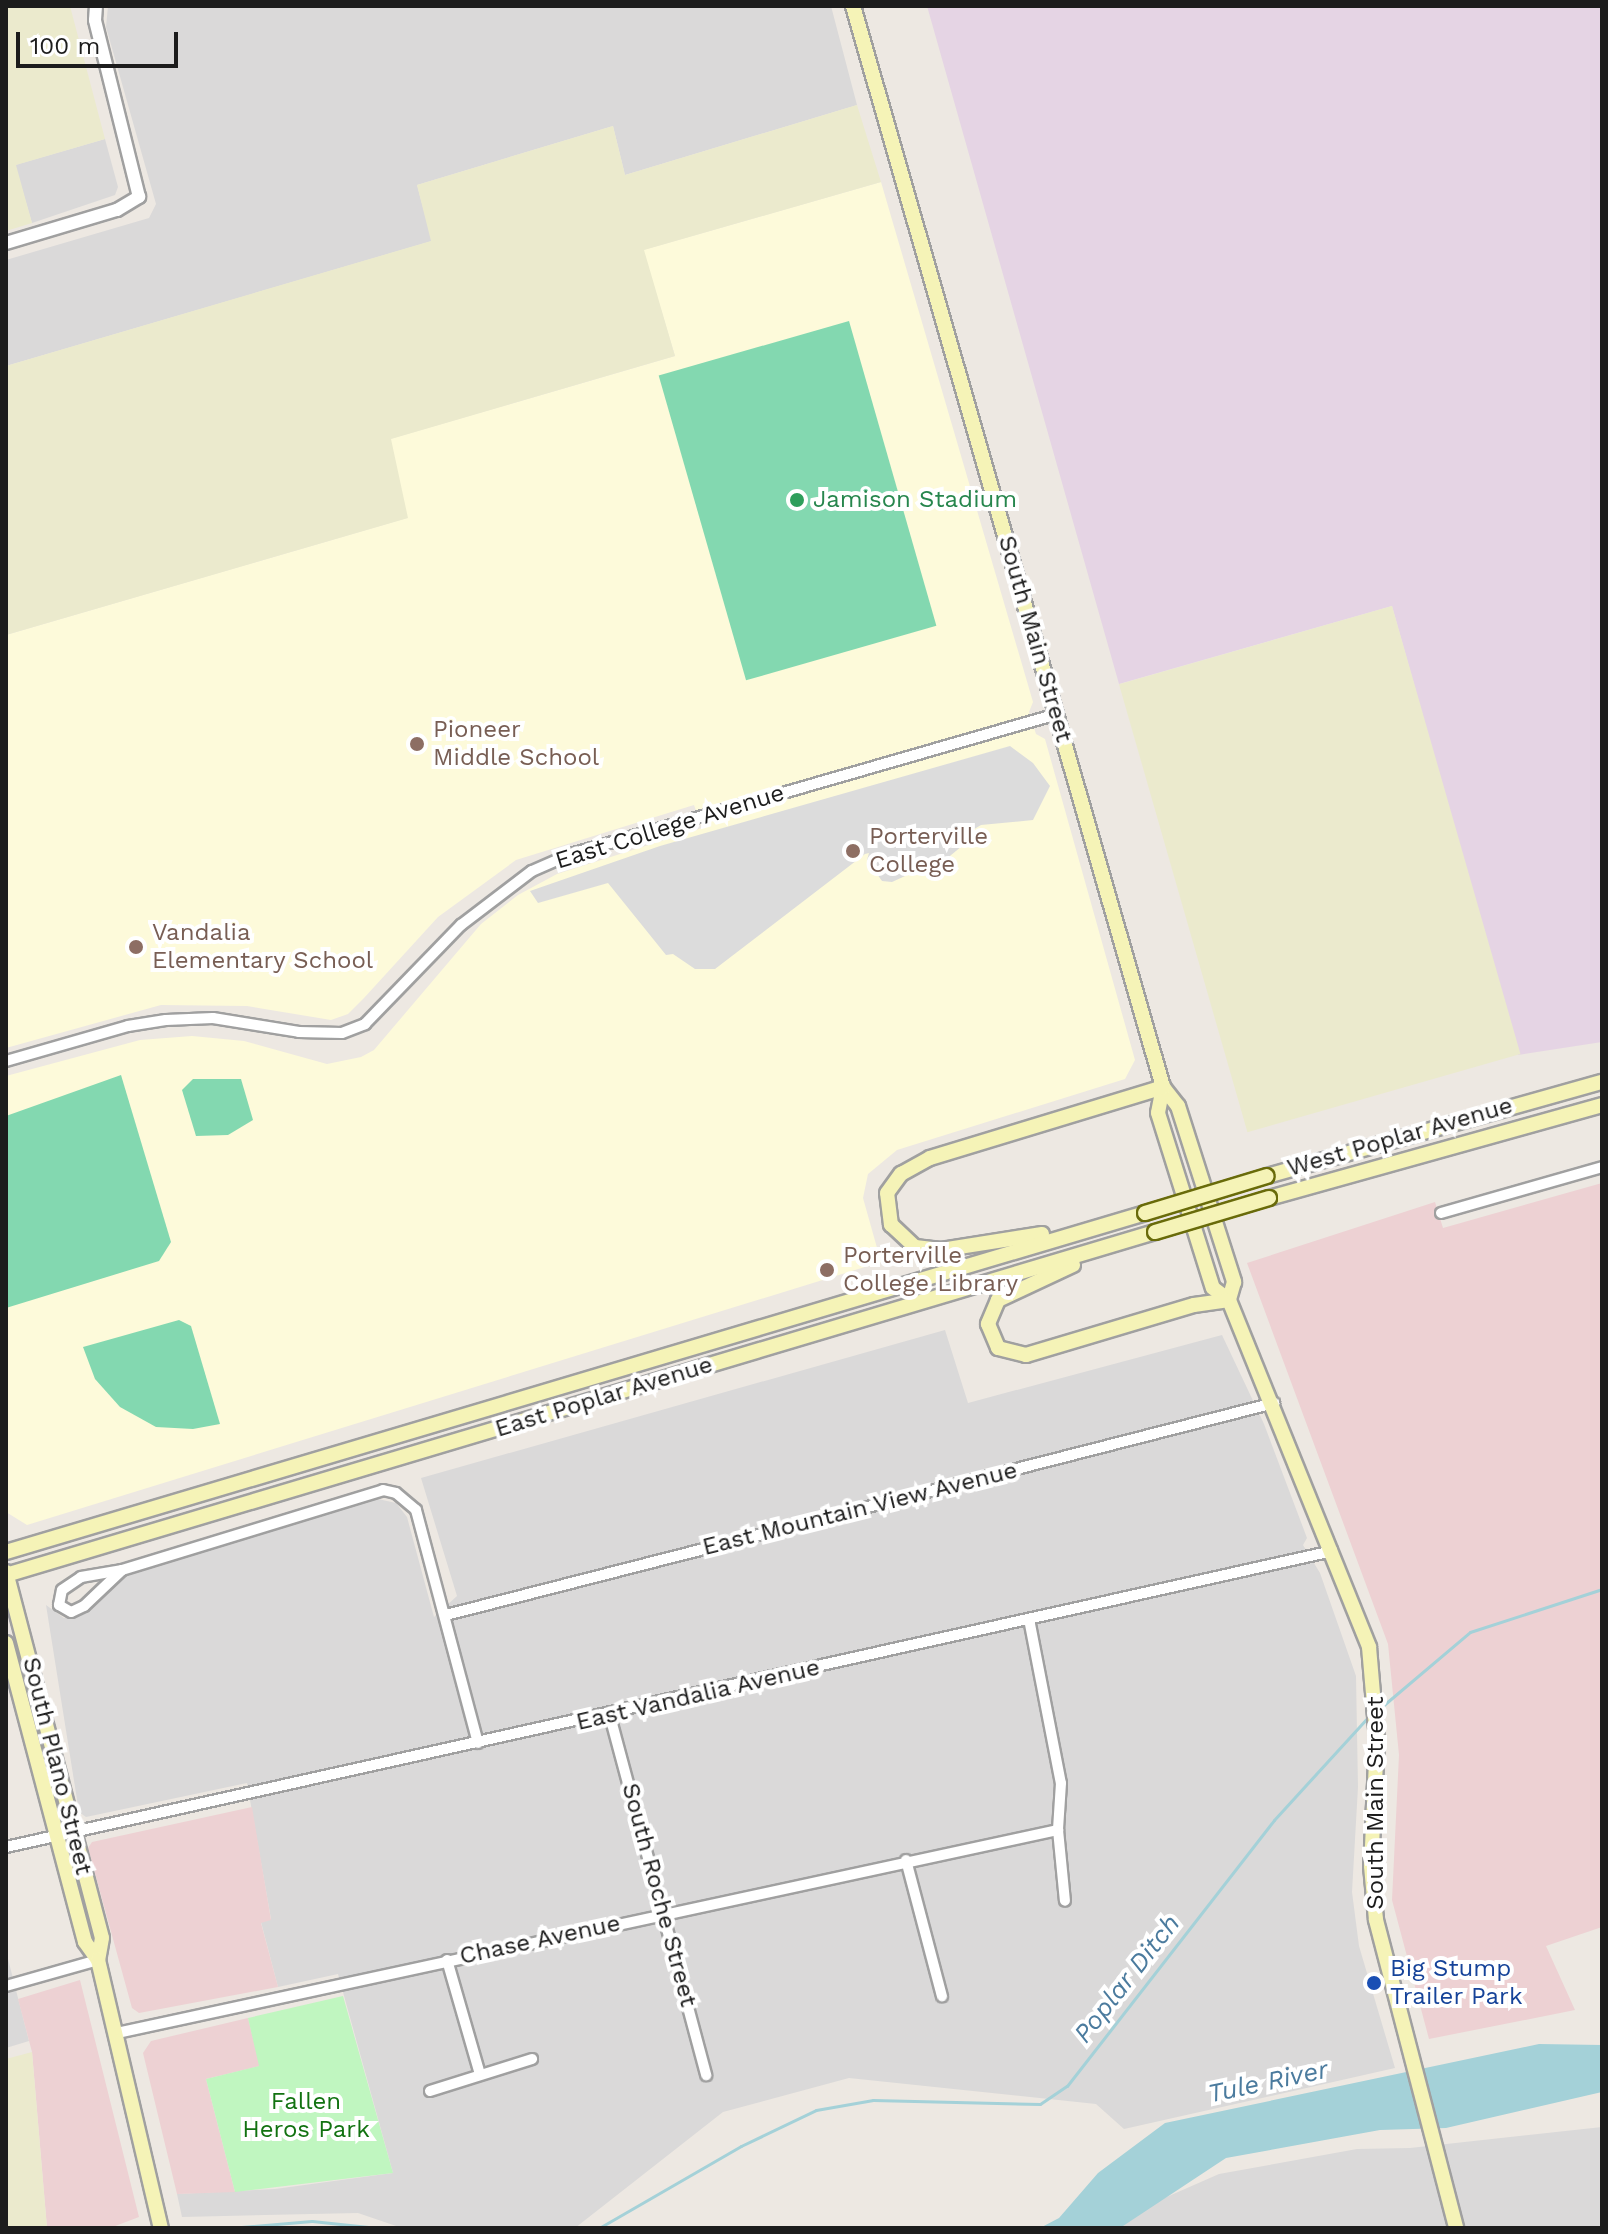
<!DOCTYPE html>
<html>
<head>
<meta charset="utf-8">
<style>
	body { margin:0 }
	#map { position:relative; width:1608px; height:2234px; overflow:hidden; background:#ede8e2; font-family:"Work Sans",sans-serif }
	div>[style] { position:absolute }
	.residential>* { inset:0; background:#dad9d9 }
	.commercial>* { inset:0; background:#edd1d3 }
	.industrial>* { inset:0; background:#e5d4e4 }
	.education>* { inset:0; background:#fdfada }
	.farmland>* { inset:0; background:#ebeacd; transform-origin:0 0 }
	.park>* { inset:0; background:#c0f6c0 }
	.pitch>* { inset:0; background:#83d8b0; transform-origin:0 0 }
	.parking>* { inset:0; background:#dcdcdc }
	.water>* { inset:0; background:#a4d1d8 }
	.stream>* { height:3px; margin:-1.5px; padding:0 1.5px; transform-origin:1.5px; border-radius:1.5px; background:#a4d1d8 }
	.roads { filter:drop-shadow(2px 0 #a0a0a0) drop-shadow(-2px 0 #a0a0a0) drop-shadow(0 2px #a0a0a0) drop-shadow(0 -2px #a0a0a0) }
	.minor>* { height:10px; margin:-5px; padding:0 5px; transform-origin:5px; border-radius:5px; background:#fff }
	.tertiary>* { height:12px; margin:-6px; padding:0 6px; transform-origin:6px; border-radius:6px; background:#fff }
	.secondary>* { height:14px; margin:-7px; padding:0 7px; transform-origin:7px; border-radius:7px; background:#f5f3b7 }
	.bridges { filter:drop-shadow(2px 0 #696b0a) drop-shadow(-2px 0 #696b0a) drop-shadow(0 2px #696b0a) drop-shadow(0 -2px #696b0a) }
	.secondary-bridge>* { height:14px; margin:-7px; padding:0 7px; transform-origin:7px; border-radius:7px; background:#f5f3b7 }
	.dots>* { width:22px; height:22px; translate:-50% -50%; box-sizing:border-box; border:4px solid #fff; border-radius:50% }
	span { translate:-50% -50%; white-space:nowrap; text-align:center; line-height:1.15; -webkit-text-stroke:8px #fff; paint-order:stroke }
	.leisure-label { font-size:24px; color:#27864d }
	.left { translate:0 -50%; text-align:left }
	.street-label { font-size:24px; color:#1c1c1c }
	.education-label { font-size:24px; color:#785e54 }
	.transit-label { font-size:24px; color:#164399 }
	.park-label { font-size:24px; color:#127211 }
	.water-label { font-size:26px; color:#4b7b9e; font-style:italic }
	.frame { position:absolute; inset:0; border:8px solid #1c1c1c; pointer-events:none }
	.scale { position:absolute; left:16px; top:32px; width:162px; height:36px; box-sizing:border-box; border:4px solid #1c1c1c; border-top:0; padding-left:10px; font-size:24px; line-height:28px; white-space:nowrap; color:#1c1c1c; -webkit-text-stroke:6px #fff; paint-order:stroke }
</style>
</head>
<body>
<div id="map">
	<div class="residential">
		<i style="clip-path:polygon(108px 6px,831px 6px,857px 105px,625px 175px,613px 126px,417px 185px,432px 241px,6px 366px,6px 260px,149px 218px,156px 204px,106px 27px)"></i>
		<i style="clip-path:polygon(105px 139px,118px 187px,115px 195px,32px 223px,15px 165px)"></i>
		<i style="clip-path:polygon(945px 1330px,968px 1403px,1222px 1335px,1264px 1424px,1307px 1538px,1303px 1545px,1320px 1573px,1356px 1676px,1358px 1787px,1352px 1892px,1359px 1946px,1395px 2068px,1124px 2129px,1096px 2104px,849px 2078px,723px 2112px,575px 2228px,402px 2228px,358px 2213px,182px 2217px,177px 2194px,275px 2189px,393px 2173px,338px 1974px,278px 1987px,261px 1922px,271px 1919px,247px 1783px,86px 1817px,79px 1812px,46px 1605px,64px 1618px,77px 1616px,129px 1574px,378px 1499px,396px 1503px,407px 1517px,434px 1617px,457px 1596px,421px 1478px)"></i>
		<i style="clip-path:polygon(6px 1951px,29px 2041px,6px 2048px)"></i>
		<i style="clip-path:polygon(1602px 2127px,1602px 2228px,1115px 2228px,1153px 2203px,1219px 2174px,1357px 2149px,1410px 2148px)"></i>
	</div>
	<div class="commercial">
		<i style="clip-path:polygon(1602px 1183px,1602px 1927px,1546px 1946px,1575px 2010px,1429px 2039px,1392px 1900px,1399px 1755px,1388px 1644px,1247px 1263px,1435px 1202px,1443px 1228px)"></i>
		<i style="clip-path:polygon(252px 1807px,271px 1920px,261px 1923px,278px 1987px,139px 2013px,132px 2008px,88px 1848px,92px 1842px)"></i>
		<i style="clip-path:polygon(80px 1980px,139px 2217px,110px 2228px,47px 2228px,32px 2052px,18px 1999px)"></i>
		<i style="clip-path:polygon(248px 2018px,260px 2066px,206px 2079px,235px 2192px,177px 2194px,143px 2053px,151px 2041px)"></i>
	</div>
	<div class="industrial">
		<i style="clip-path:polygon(927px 6px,1602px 6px,1602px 1042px,1518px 1055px,1392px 606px,1119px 684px)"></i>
	</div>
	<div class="education">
		<i style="clip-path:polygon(881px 182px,1033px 702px,1029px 712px,1036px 734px,1045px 739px,1135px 1060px,1125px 1079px,897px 1150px,868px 1174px,863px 1198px,881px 1262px,27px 1525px,6px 1512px,6px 1076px,140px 1040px,192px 1036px,244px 1041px,327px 1064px,361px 1057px,374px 1050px,481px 924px,518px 895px,557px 874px,702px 828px,694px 805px,516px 860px,438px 917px,364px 998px,348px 1014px,331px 1020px,247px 1006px,161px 1005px,6px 1048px,6px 635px,407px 518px,390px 439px,675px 356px,643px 250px)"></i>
	</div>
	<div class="farmland">
		<i style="clip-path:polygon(6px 6px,70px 6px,105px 139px,16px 165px,32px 223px,6px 231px)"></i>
		<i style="clip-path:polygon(857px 105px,881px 182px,644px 250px,675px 356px,391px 439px,408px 518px,6px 635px,6px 366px,431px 241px,417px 185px,613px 126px,625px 175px)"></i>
		<i style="left:1392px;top:606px;width:466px;height:284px;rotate:74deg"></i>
		<i style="clip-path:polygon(32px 2052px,47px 2228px,6px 2228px,6px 2059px)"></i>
	</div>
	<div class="park">
		<i style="clip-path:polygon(343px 1996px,393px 2173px,235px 2192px,206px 2079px,259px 2066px,248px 2018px)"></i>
	</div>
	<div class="pitch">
		<i style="left:849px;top:321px;width:317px;height:198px;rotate:74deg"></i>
		<i style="clip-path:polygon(121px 1075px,171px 1242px,159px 1261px,6px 1308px,6px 1116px)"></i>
		<i style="clip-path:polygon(193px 1079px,241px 1079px,253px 1120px,228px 1135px,196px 1136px,182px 1090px)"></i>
		<i style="clip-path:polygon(179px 1320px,191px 1326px,220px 1424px,193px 1429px,156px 1427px,120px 1407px,95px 1379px,83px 1347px)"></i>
	</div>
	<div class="parking">
		<i style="clip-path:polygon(1010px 746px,1033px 763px,1050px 786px,1033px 820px,981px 825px,956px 840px,962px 846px,927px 875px,916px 871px,892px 882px,882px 881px,867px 860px,869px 853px,865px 854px,715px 969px,695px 969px,673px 954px,666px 955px,608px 883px,538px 903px,530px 891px,660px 846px)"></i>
	</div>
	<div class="water">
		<i style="clip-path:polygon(1539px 2044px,1602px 2045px,1602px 2092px,1446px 2128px,1380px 2130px,1226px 2158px,1120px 2228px,1040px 2228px,1059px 2218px,1098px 2173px,1165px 2123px)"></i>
	</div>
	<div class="stream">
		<i style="left:1379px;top:1709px;width:119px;rotate:-40.2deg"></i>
		<i style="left:1470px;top:1632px;width:139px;rotate:-18deg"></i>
		<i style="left:230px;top:2228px;width:82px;rotate:-4.9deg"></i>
		<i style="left:312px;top:2221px;width:66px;rotate:6.1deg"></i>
		<i style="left:599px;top:2228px;width:164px;rotate:-30deg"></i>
		<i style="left:741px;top:2146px;width:83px;rotate:-25.6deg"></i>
		<i style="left:816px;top:2110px;width:58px;rotate:-10deg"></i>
		<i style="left:873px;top:2100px;width:167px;rotate:1.4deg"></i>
		<i style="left:1040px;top:2104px;width:32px;rotate:-34deg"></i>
		<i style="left:1067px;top:2086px;width:337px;rotate:-52.1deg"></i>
		<i style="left:1274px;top:1820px;width:142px;rotate:-47.6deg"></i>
	</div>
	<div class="roads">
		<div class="minor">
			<i style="left:6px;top:1061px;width:127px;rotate:-16deg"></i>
			<i style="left:128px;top:1026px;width:38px;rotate:-9deg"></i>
			<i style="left:166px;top:1020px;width:47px;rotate:-2.4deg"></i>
			<i style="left:213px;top:1018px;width:87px;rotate:9.2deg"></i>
			<i style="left:299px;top:1032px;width:43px;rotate:1.3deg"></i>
			<i style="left:342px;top:1033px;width:25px;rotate:-21deg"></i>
			<i style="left:365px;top:1024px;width:138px;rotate:-45.9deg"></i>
			<i style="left:461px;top:925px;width:89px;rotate:-37.3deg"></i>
			<i style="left:532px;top:871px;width:43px;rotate:-23.6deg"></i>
			<i style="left:571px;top:854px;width:506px;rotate:-16.07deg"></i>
			<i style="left:1441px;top:1213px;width:167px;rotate:-15.9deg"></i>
			<i style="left:122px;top:1570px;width:52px;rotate:136.5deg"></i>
			<i style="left:84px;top:1606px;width:14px;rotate:155deg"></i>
			<i style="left:71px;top:1612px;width:14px;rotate:-150deg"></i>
			<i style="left:59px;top:1605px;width:15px;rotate:-79deg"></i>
			<i style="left:62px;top:1590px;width:23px;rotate:-34deg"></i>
			<i style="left:81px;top:1577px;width:42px;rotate:-9.7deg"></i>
			<i style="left:122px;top:1570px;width:273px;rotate:-17deg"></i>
			<i style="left:383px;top:1490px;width:13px;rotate:13deg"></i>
			<i style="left:396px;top:1493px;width:26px;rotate:40deg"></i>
			<i style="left:416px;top:1510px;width:241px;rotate:75.1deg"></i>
			<i style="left:446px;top:1615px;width:855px;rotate:-14.36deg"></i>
			<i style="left:1029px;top:1619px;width:167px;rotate:79deg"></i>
			<i style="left:1061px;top:1783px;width:47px;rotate:93.7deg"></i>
			<i style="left:1058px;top:1830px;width:71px;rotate:84.4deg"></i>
			<i style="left:610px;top:1716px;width:372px;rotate:75deg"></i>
			<i style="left:6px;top:1847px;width:1359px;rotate:-12.58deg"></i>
			<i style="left:906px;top:1860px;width:141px;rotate:75.2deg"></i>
			<i style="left:447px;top:1960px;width:119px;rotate:73.9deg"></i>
			<i style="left:6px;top:1986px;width:96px;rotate:-15.8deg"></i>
			<i style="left:117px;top:2033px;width:963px;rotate:-12.17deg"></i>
			<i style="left:430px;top:2091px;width:107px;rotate:-17.4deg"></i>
		</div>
		<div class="tertiary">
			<i style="left:6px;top:243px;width:116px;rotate:-16.6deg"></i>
			<i style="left:117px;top:210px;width:26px;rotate:-31deg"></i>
			<i style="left:139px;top:197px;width:182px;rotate:-104deg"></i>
			<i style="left:95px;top:20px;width:14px;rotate:-86deg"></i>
		</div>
		<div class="secondary">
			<i style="left:853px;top:6px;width:1125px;rotate:74deg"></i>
			<i style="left:1163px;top:1087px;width:24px;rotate:52deg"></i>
			<i style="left:1178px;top:1106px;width:185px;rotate:72.3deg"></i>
			<i style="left:1234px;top:1282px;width:19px;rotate:106deg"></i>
			<i style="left:1163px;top:1087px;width:26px;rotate:101deg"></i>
			<i style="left:1158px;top:1113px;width:183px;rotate:72.6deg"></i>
			<i style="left:1213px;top:1288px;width:20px;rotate:37deg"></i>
			<i style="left:1229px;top:1300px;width:374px;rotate:68deg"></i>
			<i style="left:1369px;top:1647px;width:93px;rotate:85.1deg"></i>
			<i style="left:1377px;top:1740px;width:126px;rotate:92.7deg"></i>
			<i style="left:1371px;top:1866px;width:54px;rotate:84.7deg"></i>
			<i style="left:1376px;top:1920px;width:318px;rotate:75.4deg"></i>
			<i style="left:1267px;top:1176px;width:348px;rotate:-15.7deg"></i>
			<i style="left:1269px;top:1198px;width:346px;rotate:-15.6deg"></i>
			<i style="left:1042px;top:1234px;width:102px;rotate:171deg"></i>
			<i style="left:941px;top:1250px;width:26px;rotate:-173deg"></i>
			<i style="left:915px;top:1247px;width:33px;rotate:-137deg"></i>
			<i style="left:891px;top:1225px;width:32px;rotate:-97deg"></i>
			<i style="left:887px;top:1193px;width:24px;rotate:-54deg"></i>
			<i style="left:901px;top:1174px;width:33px;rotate:-29deg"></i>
			<i style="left:930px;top:1158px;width:244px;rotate:-16.9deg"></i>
			<i style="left:1073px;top:1265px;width:83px;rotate:155deg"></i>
			<i style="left:998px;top:1300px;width:26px;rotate:113deg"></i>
			<i style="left:988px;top:1324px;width:26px;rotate:67deg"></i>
			<i style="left:998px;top:1348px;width:29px;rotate:14deg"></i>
			<i style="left:1026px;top:1355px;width:175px;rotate:-16.6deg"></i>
			<i style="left:1194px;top:1305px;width:35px;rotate:-8deg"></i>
			<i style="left:6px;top:1552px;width:1188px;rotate:-16.57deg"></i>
			<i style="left:6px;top:1572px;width:378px;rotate:75.3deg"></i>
			<i style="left:102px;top:1938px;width:22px;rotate:100deg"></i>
			<i style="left:6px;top:1575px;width:1199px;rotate:-16.62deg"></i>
			<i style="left:6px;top:1643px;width:309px;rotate:75.2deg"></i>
			<i style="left:85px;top:1942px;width:22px;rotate:54deg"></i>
			<i style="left:98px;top:1960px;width:275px;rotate:76.8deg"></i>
		</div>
	</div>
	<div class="bridges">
		<div class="secondary-bridge">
			<i style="left:1145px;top:1213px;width:127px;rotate:-16.9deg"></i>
			<i style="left:1155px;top:1232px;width:119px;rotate:-16.6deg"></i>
		</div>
	</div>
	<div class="dots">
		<i style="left:797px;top:500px;background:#2e9e5b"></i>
		<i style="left:417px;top:744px;background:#8d6e63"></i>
		<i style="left:853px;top:851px;background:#8d6e63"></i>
		<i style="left:136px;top:947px;background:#8d6e63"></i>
		<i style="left:827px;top:1270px;background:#8d6e63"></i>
		<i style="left:1374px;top:1983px;background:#1a4fb4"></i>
	</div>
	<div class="leisure-label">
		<span class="left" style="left:813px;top:500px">Jamison Stadium</span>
	</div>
	<div class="street-label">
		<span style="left:1035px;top:639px;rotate:74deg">South Main Street</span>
		<span style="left:670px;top:827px;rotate:-17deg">East College Avenue</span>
		<span style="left:1400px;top:1137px;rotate:-16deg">West Poplar Avenue</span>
		<span style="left:604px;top:1397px;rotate:-17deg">East Poplar Avenue</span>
		<span style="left:860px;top:1509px;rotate:-14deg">East Mountain View Avenue</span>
		<span style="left:698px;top:1695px;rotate:-13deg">East Vandalia Avenue</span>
		<span style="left:57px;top:1766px;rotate:76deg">South Plano Street</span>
		<span style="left:1376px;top:1803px;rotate:-90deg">South Main Street</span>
		<span style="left:659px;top:1895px;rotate:75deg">South Roche Street</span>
		<span style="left:540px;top:1940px;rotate:-12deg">Chase Avenue</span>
	</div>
	<div class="education-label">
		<span class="left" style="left:433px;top:744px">Pioneer<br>Middle School</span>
		<span class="left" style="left:869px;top:851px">Porterville<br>College</span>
		<span class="left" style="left:152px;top:947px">Vandalia<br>Elementary School</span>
		<span class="left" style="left:843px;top:1270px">Porterville<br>College Library</span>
	</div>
	<div class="transit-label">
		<span class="left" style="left:1390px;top:1983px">Big Stump<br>Trailer Park</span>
	</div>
	<div class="park-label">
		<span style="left:306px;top:2116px">Fallen<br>Heros Park</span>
	</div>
	<div class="water-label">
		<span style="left:1127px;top:1979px;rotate:-52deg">Poplar Ditch</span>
		<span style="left:1268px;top:2082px;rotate:-12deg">Tule River</span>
	</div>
	<div class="frame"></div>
	<div class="scale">100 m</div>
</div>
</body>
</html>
